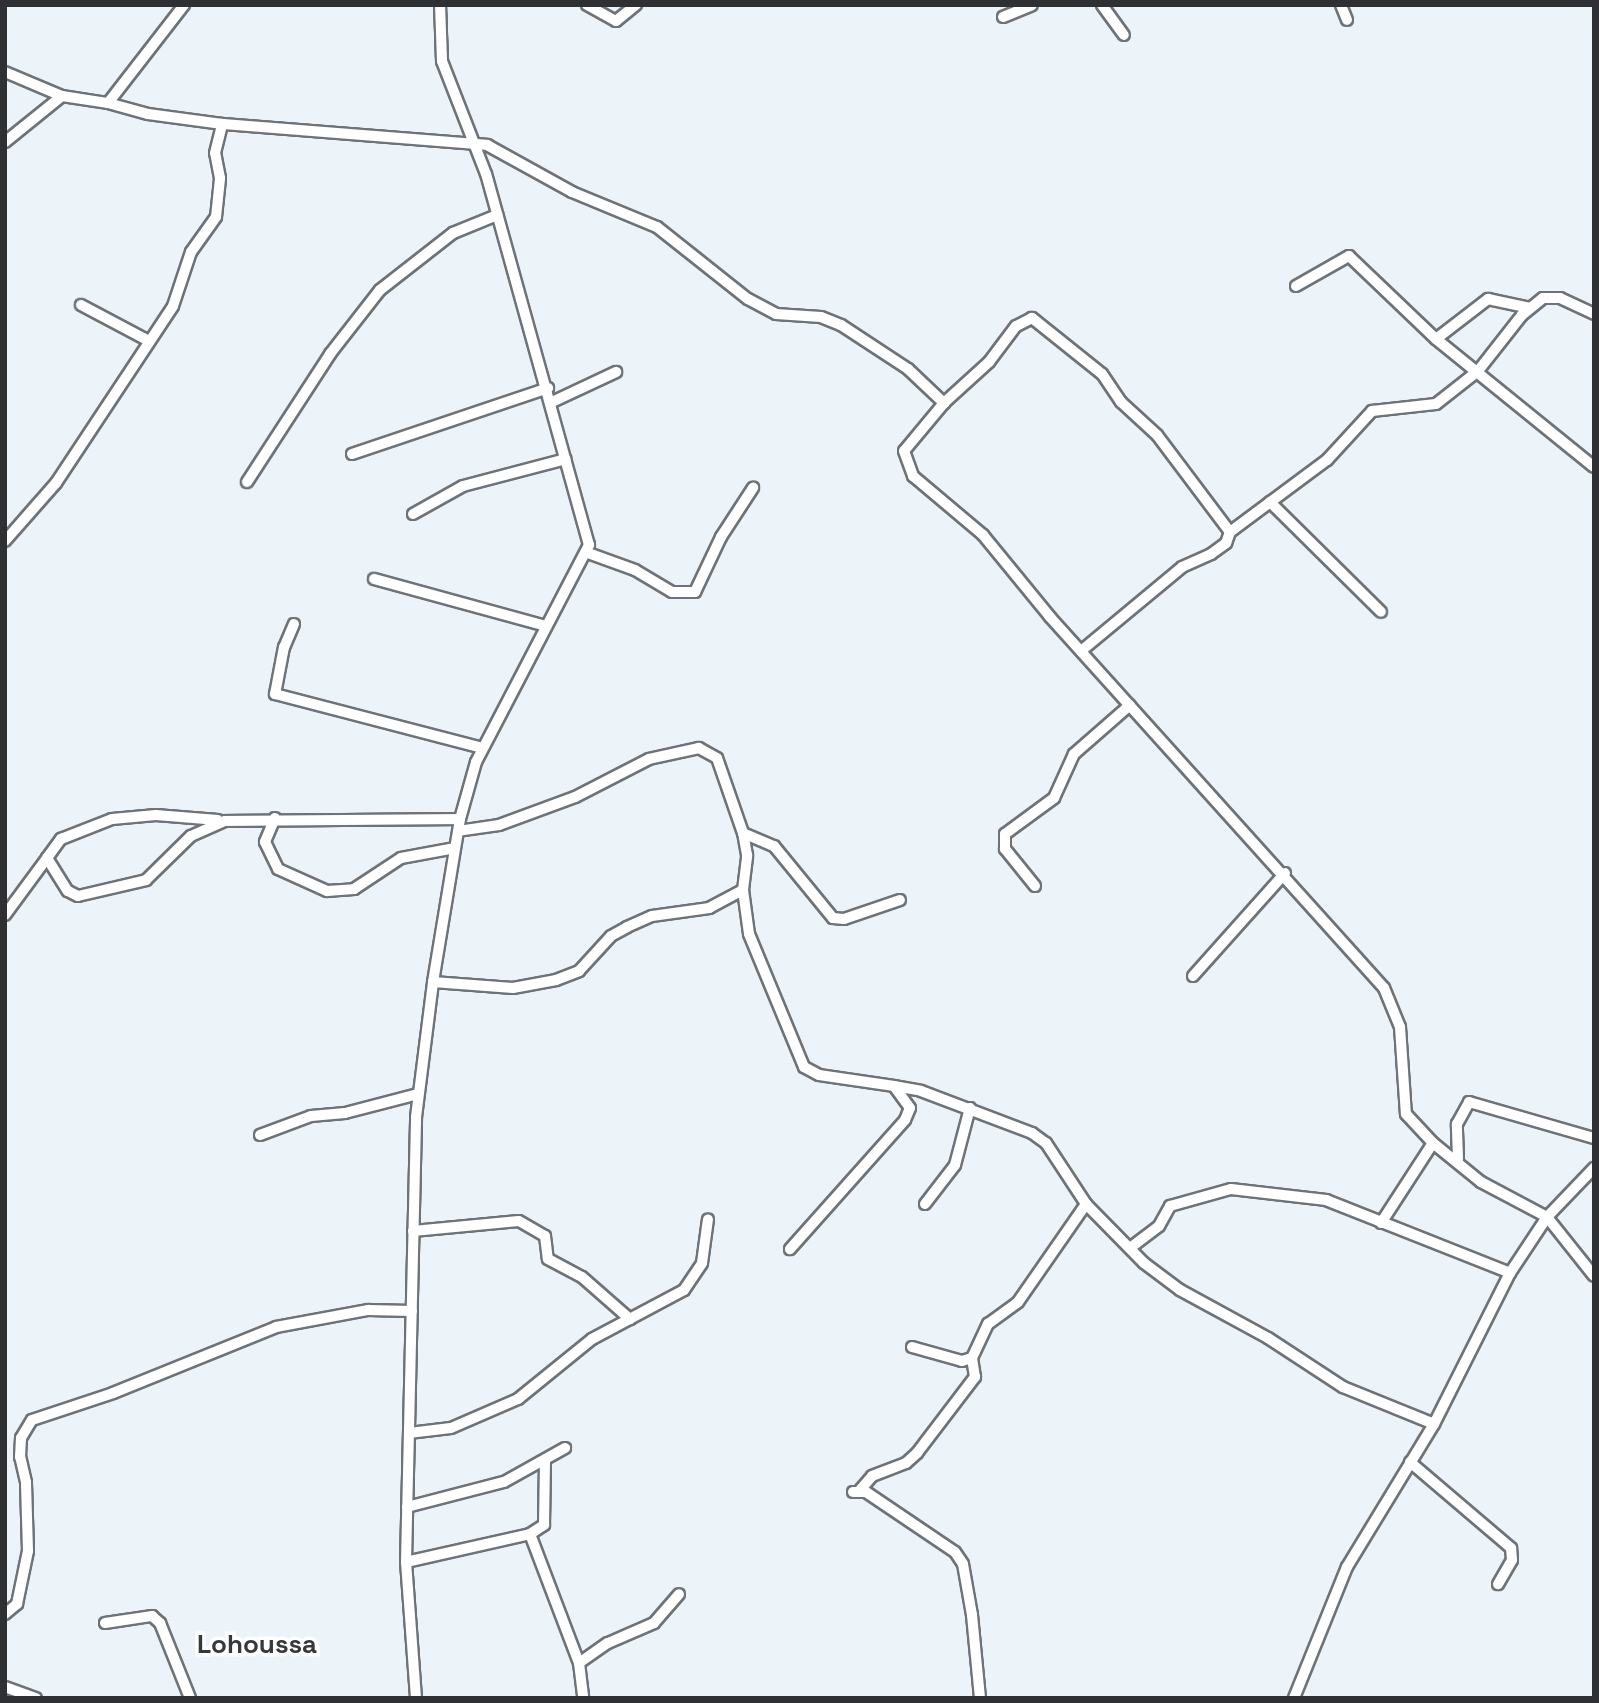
<!DOCTYPE html>
<html>
<head>
<meta charset="utf-8">
<style>
	body { margin:0 }
	#map { position:relative; width:1599px; height:1703px; overflow:hidden; background:#ecf3f9; font-family:"Space Grotesk",sans-serif }
	div>[style] { position:absolute }
	.roads { filter:drop-shadow(2px 0 #6d7378) drop-shadow(-2px 0 #6d7378) drop-shadow(0 2px #6d7378) drop-shadow(0 -2px #6d7378) }
	.minor>* { height:10px; margin:-5px; padding:0 5px; transform-origin:5px; border-radius:5px; background:#fff }
	span { translate:-50% -50%; white-space:nowrap; text-align:center; line-height:1.15; -webkit-text-stroke:7px #fff; paint-order:stroke }
	.quarter-label { font-size:26px; color:#34393e; font-weight:700 }
	.frame { position:absolute; inset:0; border:7px solid #2e3033; pointer-events:none }
</style>
</head>
<body>
<div id="map">
	<div class="roads">
		<div class="minor">
			<i style="left:587px;top:5px;width:33px;rotate:29deg"></i>
			<i style="left:616px;top:21px;width:26px;rotate:-39deg"></i>
			<i style="left:1102px;top:5px;width:37px;rotate:54deg"></i>
			<i style="left:1341px;top:5px;width:16px;rotate:68deg"></i>
			<i style="left:1003px;top:17px;width:31px;rotate:-22deg"></i>
			<i style="left:5px;top:72px;width:62px;rotate:22.8deg"></i>
			<i style="left:62px;top:96px;width:47px;rotate:8.7deg"></i>
			<i style="left:108px;top:103px;width:124px;rotate:-52.2deg"></i>
			<i style="left:108px;top:103px;width:41px;rotate:15.4deg"></i>
			<i style="left:148px;top:114px;width:75px;rotate:7.7deg"></i>
			<i style="left:222px;top:124px;width:266px;rotate:4.5deg"></i>
			<i style="left:487px;top:145px;width:97px;rotate:28.9deg"></i>
			<i style="left:572px;top:192px;width:92px;rotate:22.4deg"></i>
			<i style="left:657px;top:227px;width:116px;rotate:38.4deg"></i>
			<i style="left:748px;top:299px;width:32px;rotate:28deg"></i>
			<i style="left:776px;top:314px;width:45px;rotate:3.8deg"></i>
			<i style="left:821px;top:317px;width:22px;rotate:22deg"></i>
			<i style="left:841px;top:325px;width:80px;rotate:33.3deg"></i>
			<i style="left:908px;top:369px;width:50px;rotate:43.4deg"></i>
			<i style="left:5px;top:142px;width:73px;rotate:-38.9deg"></i>
			<i style="left:1296px;top:286px;width:61px;rotate:-29.5deg"></i>
			<i style="left:1349px;top:256px;width:120px;rotate:43.7deg"></i>
			<i style="left:1436px;top:339px;width:203px;rotate:39deg"></i>
			<i style="left:81px;top:305px;width:77px;rotate:27.9deg"></i>
			<i style="left:1436px;top:339px;width:66px;rotate:-37.6deg"></i>
			<i style="left:1488px;top:299px;width:43px;rotate:12.1deg"></i>
			<i style="left:552px;top:402px;width:71px;rotate:-25.1deg"></i>
			<i style="left:352px;top:454px;width:207px;rotate:-18.6deg"></i>
			<i style="left:247px;top:482px;width:153px;rotate:-57deg"></i>
			<i style="left:330px;top:354px;width:81px;rotate:-52deg"></i>
			<i style="left:380px;top:290px;width:93px;rotate:-38deg"></i>
			<i style="left:453px;top:233px;width:48px;rotate:-22.2deg"></i>
			<i style="left:1270px;top:502px;width:156px;rotate:44.7deg"></i>
			<i style="left:413px;top:514px;width:57px;rotate:-29.2deg"></i>
			<i style="left:463px;top:486px;width:106px;rotate:-14.7deg"></i>
			<i style="left:1230px;top:532px;width:121px;rotate:-127deg"></i>
			<i style="left:1157px;top:435px;width:49px;rotate:-137.5deg"></i>
			<i style="left:1121px;top:402px;width:34px;rotate:-124deg"></i>
			<i style="left:1102px;top:374px;width:90px;rotate:-141.3deg"></i>
			<i style="left:1032px;top:318px;width:18px;rotate:153deg"></i>
			<i style="left:1016px;top:326px;width:45px;rotate:126.9deg"></i>
			<i style="left:989px;top:362px;width:61px;rotate:137.7deg"></i>
			<i style="left:944px;top:403px;width:62px;rotate:129.8deg"></i>
			<i style="left:904px;top:451px;width:27px;rotate:70deg"></i>
			<i style="left:913px;top:476px;width:92px;rotate:40.1deg"></i>
			<i style="left:983px;top:535px;width:106px;rotate:50.7deg"></i>
			<i style="left:1050px;top:617px;width:499px;rotate:48deg"></i>
			<i style="left:1384px;top:988px;width:42px;rotate:67.7deg"></i>
			<i style="left:1400px;top:1027px;width:87px;rotate:86.1deg"></i>
			<i style="left:1406px;top:1114px;width:40px;rotate:47deg"></i>
			<i style="left:1433px;top:1143px;width:62px;rotate:39.1deg"></i>
			<i style="left:1481px;top:1182px;width:75px;rotate:27.9deg"></i>
			<i style="left:1547px;top:1217px;width:75px;rotate:51.5deg"></i>
			<i style="left:5px;top:541px;width:77px;rotate:-48.7deg"></i>
			<i style="left:56px;top:483px;width:212px;rotate:-56.5deg"></i>
			<i style="left:173px;top:306px;width:57px;rotate:-71.6deg"></i>
			<i style="left:191px;top:252px;width:43px;rotate:-54.5deg"></i>
			<i style="left:216px;top:217px;width:39px;rotate:-84deg"></i>
			<i style="left:220px;top:178px;width:25px;rotate:-101deg"></i>
			<i style="left:215px;top:153px;width:30px;rotate:-76deg"></i>
			<i style="left:588px;top:553px;width:50px;rotate:19.9deg"></i>
			<i style="left:635px;top:570px;width:43px;rotate:30.7deg"></i>
			<i style="left:672px;top:592px;width:23px"></i>
			<i style="left:695px;top:592px;width:61px;rotate:-64.7deg"></i>
			<i style="left:721px;top:537px;width:59px;rotate:-56.9deg"></i>
			<i style="left:374px;top:579px;width:178px;rotate:15.3deg"></i>
			<i style="left:294px;top:624px;width:25px;rotate:113deg"></i>
			<i style="left:284px;top:647px;width:48px;rotate:100.8deg"></i>
			<i style="left:275px;top:694px;width:214px;rotate:14.6deg"></i>
			<i style="left:1081px;top:651px;width:131px;rotate:-39.7deg"></i>
			<i style="left:1182px;top:567px;width:32px;rotate:-24deg"></i>
			<i style="left:1211px;top:554px;width:19px;rotate:-36deg"></i>
			<i style="left:1226px;top:543px;width:12px;rotate:-70deg"></i>
			<i style="left:1230px;top:532px;width:121px;rotate:-36.6deg"></i>
			<i style="left:1327px;top:460px;width:67px;rotate:-47.4deg"></i>
			<i style="left:1372px;top:411px;width:64px;rotate:-6.2deg"></i>
			<i style="left:1436px;top:404px;width:53px;rotate:-38.2deg"></i>
			<i style="left:1478px;top:371px;width:71px;rotate:-51.8deg"></i>
			<i style="left:1522px;top:315px;width:27px;rotate:-39deg"></i>
			<i style="left:1543px;top:298px;width:17px"></i>
			<i style="left:1560px;top:298px;width:38px;rotate:25deg"></i>
			<i style="left:275px;top:818px;width:26px;rotate:113deg"></i>
			<i style="left:265px;top:842px;width:30px;rotate:64deg"></i>
			<i style="left:278px;top:869px;width:54px;rotate:24.2deg"></i>
			<i style="left:327px;top:891px;width:27px;rotate:-4deg"></i>
			<i style="left:354px;top:889px;width:56px;rotate:-33.4deg"></i>
			<i style="left:401px;top:858px;width:55px;rotate:-10.5deg"></i>
			<i style="left:743px;top:833px;width:34px;rotate:23deg"></i>
			<i style="left:774px;top:846px;width:93px;rotate:50.7deg"></i>
			<i style="left:833px;top:918px;width:11px;rotate:5deg"></i>
			<i style="left:844px;top:919px;width:59px;rotate:-18.7deg"></i>
			<i style="left:47px;top:858px;width:24px;rotate:-54deg"></i>
			<i style="left:61px;top:839px;width:55px;rotate:-21.4deg"></i>
			<i style="left:112px;top:819px;width:44px;rotate:-5.2deg"></i>
			<i style="left:156px;top:815px;width:62px;rotate:4.6deg"></i>
			<i style="left:1035px;top:886px;width:48px;rotate:-129deg"></i>
			<i style="left:1005px;top:849px;width:15px;rotate:-90deg"></i>
			<i style="left:1005px;top:834px;width:61px;rotate:-36.3deg"></i>
			<i style="left:1054px;top:798px;width:48px;rotate:-65.6deg"></i>
			<i style="left:1074px;top:754px;width:74px;rotate:-41.2deg"></i>
			<i style="left:743px;top:890px;width:44px;rotate:82.2deg"></i>
			<i style="left:749px;top:934px;width:144px;rotate:67.5deg"></i>
			<i style="left:804px;top:1067px;width:17px;rotate:28deg"></i>
			<i style="left:819px;top:1075px;width:76px;rotate:8.3deg"></i>
			<i style="left:894px;top:1086px;width:27px;rotate:54deg"></i>
			<i style="left:910px;top:1108px;width:13px;rotate:113deg"></i>
			<i style="left:905px;top:1120px;width:173px;rotate:131.7deg"></i>
			<i style="left:5px;top:915px;width:71px;rotate:-53.6deg"></i>
			<i style="left:47px;top:858px;width:39px;rotate:58deg"></i>
			<i style="left:68px;top:891px;width:11px;rotate:27deg"></i>
			<i style="left:78px;top:896px;width:70px;rotate:-13.2deg"></i>
			<i style="left:146px;top:880px;width:63px;rotate:-44.4deg"></i>
			<i style="left:191px;top:836px;width:37px;rotate:-24deg"></i>
			<i style="left:225px;top:821px;width:235px;rotate:-0.5deg"></i>
			<i style="left:1193px;top:976px;width:138px;rotate:-48.2deg"></i>
			<i style="left:433px;top:982px;width:80px;rotate:4.3deg"></i>
			<i style="left:513px;top:988px;width:44px;rotate:-10.5deg"></i>
			<i style="left:556px;top:980px;width:25px;rotate:-21deg"></i>
			<i style="left:579px;top:971px;width:47px;rotate:-47.6deg"></i>
			<i style="left:611px;top:936px;width:18px;rotate:-29deg"></i>
			<i style="left:627px;top:927px;width:27px;rotate:-24deg"></i>
			<i style="left:652px;top:916px;width:58px;rotate:-8deg"></i>
			<i style="left:709px;top:908px;width:38px;rotate:-28deg"></i>
			<i style="left:743px;top:890px;width:35px;rotate:-83deg"></i>
			<i style="left:747px;top:855px;width:22px;rotate:-100deg"></i>
			<i style="left:743px;top:833px;width:79px;rotate:-109.1deg"></i>
			<i style="left:717px;top:758px;width:21px;rotate:-151deg"></i>
			<i style="left:699px;top:748px;width:51px;rotate:167.6deg"></i>
			<i style="left:649px;top:759px;width:83px;rotate:152.8deg"></i>
			<i style="left:575px;top:797px;width:81px;rotate:159.8deg"></i>
			<i style="left:499px;top:825px;width:41px;rotate:171.7deg"></i>
			<i style="left:894px;top:1086px;width:27px;rotate:10deg"></i>
			<i style="left:921px;top:1091px;width:119px;rotate:20.7deg"></i>
			<i style="left:1032px;top:1133px;width:17px;rotate:36deg"></i>
			<i style="left:1046px;top:1143px;width:73px;rotate:56.7deg"></i>
			<i style="left:1086px;top:1204px;width:83px;rotate:45.5deg"></i>
			<i style="left:1144px;top:1263px;width:45px;rotate:36.9deg"></i>
			<i style="left:1180px;top:1290px;width:100px;rotate:28.6deg"></i>
			<i style="left:1268px;top:1338px;width:90px;rotate:33.2deg"></i>
			<i style="left:1343px;top:1387px;width:98px;rotate:22.1deg"></i>
			<i style="left:260px;top:1135px;width:54px;rotate:-20.4deg"></i>
			<i style="left:311px;top:1116px;width:34px;rotate:-5deg"></i>
			<i style="left:345px;top:1113px;width:75px;rotate:-14.6deg"></i>
			<i style="left:1458px;top:1159px;width:35px;rotate:-92deg"></i>
			<i style="left:1457px;top:1124px;width:25px;rotate:-61deg"></i>
			<i style="left:1469px;top:1102px;width:130px;rotate:16.1deg"></i>
			<i style="left:925px;top:1204px;width:49px;rotate:-52.4deg"></i>
			<i style="left:955px;top:1165px;width:59px;rotate:-75.3deg"></i>
			<i style="left:1381px;top:1223px;width:95px;rotate:-57deg"></i>
			<i style="left:413px;top:1231px;width:106px;rotate:-5.4deg"></i>
			<i style="left:519px;top:1221px;width:30px;rotate:30deg"></i>
			<i style="left:545px;top:1236px;width:23px;rotate:83deg"></i>
			<i style="left:548px;top:1259px;width:38px;rotate:28deg"></i>
			<i style="left:582px;top:1277px;width:64px;rotate:41.2deg"></i>
			<i style="left:1130px;top:1248px;width:36px;rotate:-37deg"></i>
			<i style="left:1159px;top:1226px;width:23px;rotate:-61deg"></i>
			<i style="left:1170px;top:1206px;width:63px;rotate:-15.6deg"></i>
			<i style="left:1231px;top:1189px;width:96px;rotate:6.6deg"></i>
			<i style="left:1326px;top:1200px;width:198px;rotate:21.6deg"></i>
			<i style="left:912px;top:1347px;width:52px;rotate:15.6deg"></i>
			<i style="left:962px;top:1361px;width:10px;rotate:-17deg"></i>
			<i style="left:972px;top:1358px;width:38px;rotate:-65deg"></i>
			<i style="left:988px;top:1324px;width:37px;rotate:-36deg"></i>
			<i style="left:1018px;top:1302px;width:119px;rotate:-55.2deg"></i>
			<i style="left:409px;top:1433px;width:42px;rotate:-6.8deg"></i>
			<i style="left:451px;top:1428px;width:73px;rotate:-23.4deg"></i>
			<i style="left:518px;top:1399px;width:95px;rotate:-39deg"></i>
			<i style="left:592px;top:1339px;width:104px;rotate:-28deg"></i>
			<i style="left:684px;top:1290px;width:32px;rotate:-56deg"></i>
			<i style="left:702px;top:1263px;width:44px;rotate:-82.2deg"></i>
			<i style="left:1410px;top:1462px;width:133px;rotate:40.4deg"></i>
			<i style="left:1511px;top:1548px;width:12px;rotate:85deg"></i>
			<i style="left:1512px;top:1560px;width:28px;rotate:120deg"></i>
			<i style="left:860px;top:1490px;width:18px;rotate:-49deg"></i>
			<i style="left:872px;top:1476px;width:36px;rotate:-21deg"></i>
			<i style="left:906px;top:1463px;width:15px;rotate:-42deg"></i>
			<i style="left:917px;top:1453px;width:96px;rotate:-52.7deg"></i>
			<i style="left:975px;top:1377px;width:19px;rotate:-99deg"></i>
			<i style="left:853px;top:1492px;width:13px"></i>
			<i style="left:866px;top:1492px;width:107px;rotate:34deg"></i>
			<i style="left:955px;top:1552px;width:14px;rotate:56deg"></i>
			<i style="left:963px;top:1564px;width:52px;rotate:80deg"></i>
			<i style="left:972px;top:1615px;width:83px;rotate:84.5deg"></i>
			<i style="left:407px;top:1507px;width:100px;rotate:-14.5deg"></i>
			<i style="left:504px;top:1482px;width:70px;rotate:-29.1deg"></i>
			<i style="left:530px;top:1534px;width:17px;rotate:-33deg"></i>
			<i style="left:544px;top:1525px;width:65px;rotate:-89.1deg"></i>
			<i style="left:406px;top:1562px;width:127px;rotate:-12.7deg"></i>
			<i style="left:530px;top:1534px;width:138px;rotate:69.2deg"></i>
			<i style="left:579px;top:1663px;width:35px;rotate:83deg"></i>
			<i style="left:5px;top:1614px;width:16px;rotate:-40deg"></i>
			<i style="left:17px;top:1604px;width:54px;rotate:-78.3deg"></i>
			<i style="left:28px;top:1551px;width:69px;rotate:-91.7deg"></i>
			<i style="left:26px;top:1482px;width:26px;rotate:-103deg"></i>
			<i style="left:20px;top:1457px;width:19px;rotate:-87deg"></i>
			<i style="left:21px;top:1438px;width:21px;rotate:-59deg"></i>
			<i style="left:32px;top:1420px;width:85px;rotate:-18.4deg"></i>
			<i style="left:113px;top:1393px;width:176px;rotate:-22deg"></i>
			<i style="left:276px;top:1327px;width:94px;rotate:-10.5deg"></i>
			<i style="left:368px;top:1310px;width:44px;rotate:1.3deg"></i>
			<i style="left:105px;top:1623px;width:48px;rotate:-8.5deg"></i>
			<i style="left:152px;top:1616px;width:11px;rotate:41deg"></i>
			<i style="left:160px;top:1623px;width:81px;rotate:68.2deg"></i>
			<i style="left:579px;top:1663px;width:35px;rotate:-35deg"></i>
			<i style="left:608px;top:1643px;width:50px;rotate:-23.5deg"></i>
			<i style="left:654px;top:1623px;width:38px;rotate:-49deg"></i>
			<i style="left:5px;top:1687px;width:33px;rotate:20deg"></i>
			<i style="left:416px;top:1698px;width:136px;rotate:-94.2deg"></i>
			<i style="left:406px;top:1562px;width:445px;rotate:-88.7deg"></i>
			<i style="left:416px;top:1117px;width:136px;rotate:-82.8deg"></i>
			<i style="left:433px;top:982px;width:165px;rotate:-80.6deg"></i>
			<i style="left:460px;top:819px;width:59px;rotate:-74.3deg"></i>
			<i style="left:476px;top:762px;width:245px;rotate:-62.5deg"></i>
			<i style="left:589px;top:545px;width:385px;rotate:-105.5deg"></i>
			<i style="left:486px;top:174px;width:121px;rotate:-111.3deg"></i>
			<i style="left:442px;top:61px;width:56px;rotate:-92deg"></i>
			<i style="left:1294px;top:1698px;width:141px;rotate:-68deg"></i>
			<i style="left:1347px;top:1567px;width:167px;rotate:-58.7deg"></i>
			<i style="left:1434px;top:1424px;width:169px;rotate:-63.3deg"></i>
			<i style="left:1510px;top:1273px;width:67px;rotate:-56.5deg"></i>
			<i style="left:1547px;top:1217px;width:68px;rotate:-46.2deg"></i>
		</div>
	</div>
	<div class="quarter-label">
		<span style="left:257px;top:1645px">Lohoussa</span>
	</div>
	<div class="frame"></div>
</div>
</body>
</html>
